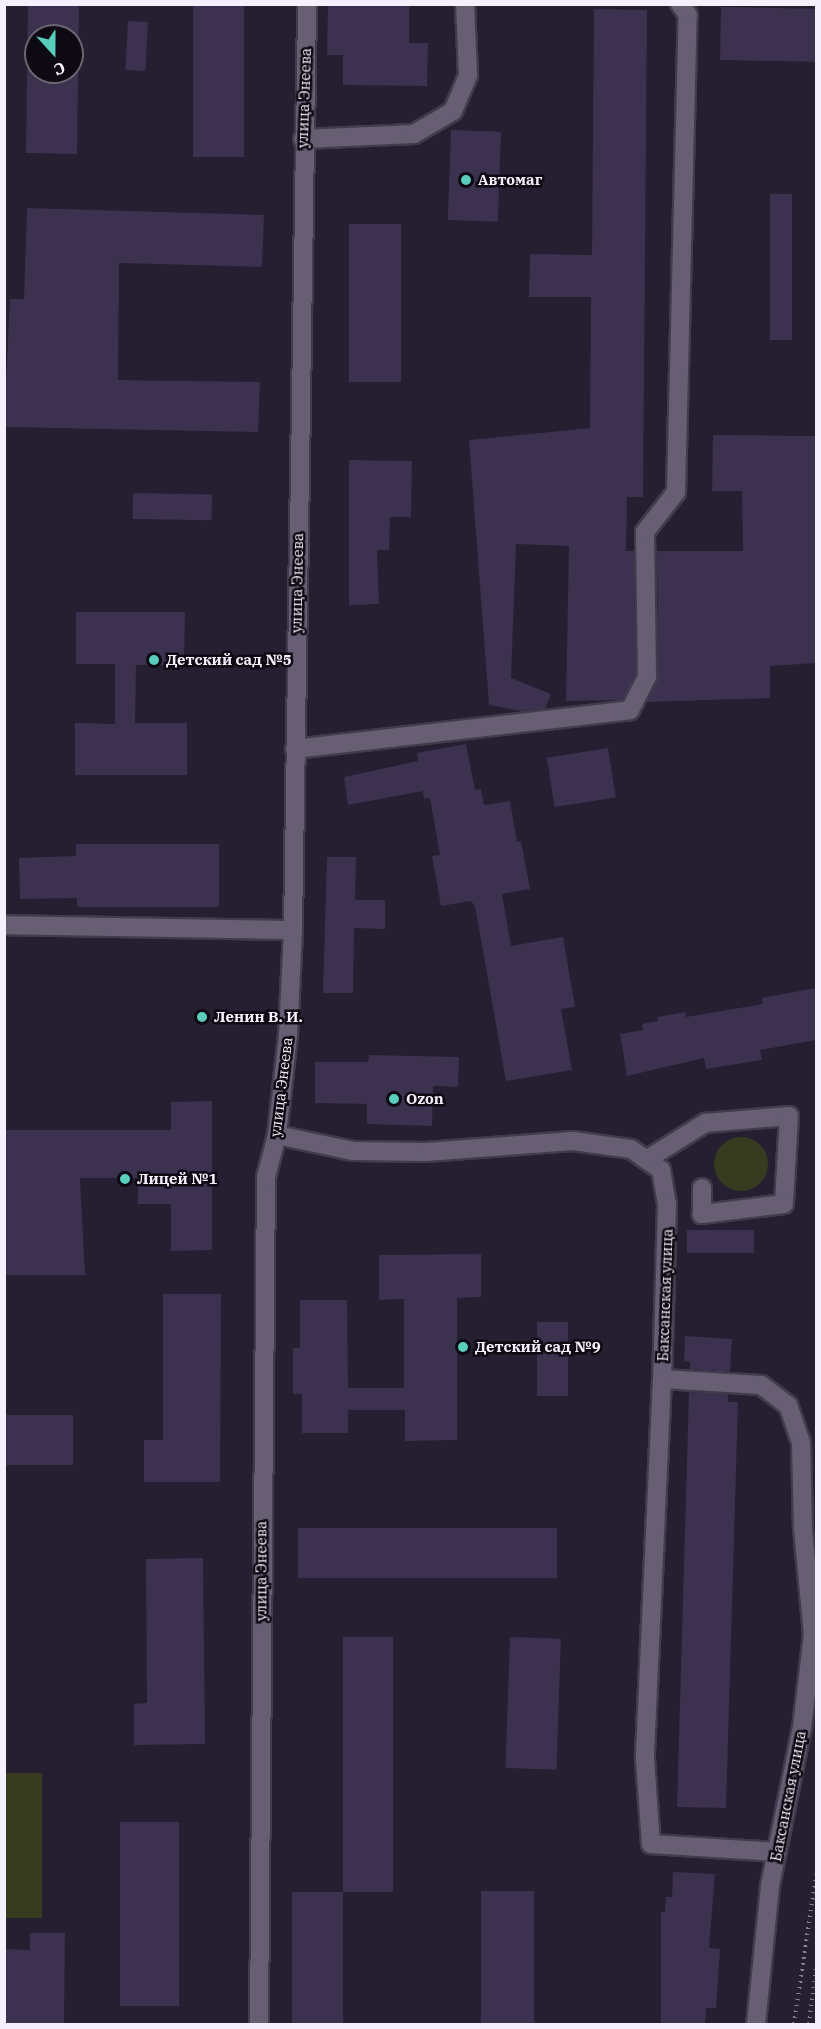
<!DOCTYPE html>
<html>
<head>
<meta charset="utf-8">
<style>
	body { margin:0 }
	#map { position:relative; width:821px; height:2029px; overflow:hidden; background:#261e31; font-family:"IBM Plex Serif",serif }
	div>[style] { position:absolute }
	.green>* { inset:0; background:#373c21; transform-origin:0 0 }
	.round { border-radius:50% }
	.building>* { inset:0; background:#3c314f; transform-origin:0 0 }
	.path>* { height:4px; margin-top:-2px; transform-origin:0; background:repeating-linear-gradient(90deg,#857f8f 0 1.5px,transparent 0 6px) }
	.roads { filter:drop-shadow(2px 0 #423b4b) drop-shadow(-2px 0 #423b4b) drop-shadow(0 2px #423b4b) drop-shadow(0 -2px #423b4b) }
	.minor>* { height:18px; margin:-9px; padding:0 9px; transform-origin:9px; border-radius:9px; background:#675e74 }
	.dots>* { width:16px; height:16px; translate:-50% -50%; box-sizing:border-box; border:3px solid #0e0a13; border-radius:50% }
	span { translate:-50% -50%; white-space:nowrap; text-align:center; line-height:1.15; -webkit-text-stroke:5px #0e0a13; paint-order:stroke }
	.street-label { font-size:15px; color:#f5f0fd }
	.poi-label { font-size:15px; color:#f5f0fd; font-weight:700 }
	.left { translate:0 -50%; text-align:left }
	.frame { position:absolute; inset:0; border:6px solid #f5f0fd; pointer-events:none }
	.north { position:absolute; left:24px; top:24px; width:60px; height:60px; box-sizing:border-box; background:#0e0a13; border:2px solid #6a6671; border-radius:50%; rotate:159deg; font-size:16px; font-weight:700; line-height:24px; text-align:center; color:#f5f0fd }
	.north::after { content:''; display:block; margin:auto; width:21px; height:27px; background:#5acebd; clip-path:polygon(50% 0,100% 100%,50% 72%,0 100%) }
</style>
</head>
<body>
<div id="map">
	<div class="green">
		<i class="round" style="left:714px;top:1137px;width:54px;height:54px"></i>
		<i style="left:4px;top:1773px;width:38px;height:145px"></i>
	</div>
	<div class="building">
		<i style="clip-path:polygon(evenodd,28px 4px,79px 4px,77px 154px,26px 153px,28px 4px,36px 36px,72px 36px,72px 72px,36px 72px,36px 36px)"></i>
		<i style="left:193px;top:4px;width:51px;height:153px"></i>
		<i style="clip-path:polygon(328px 4px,409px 4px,409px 43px,428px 43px,427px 86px,343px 85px,343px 55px,327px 55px)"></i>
		<i style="left:721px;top:7px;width:95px;height:53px;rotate:1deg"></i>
		<i style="clip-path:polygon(594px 9px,647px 10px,643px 497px,627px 497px,626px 551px,634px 551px,636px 674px,623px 700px,566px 701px,569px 546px,516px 544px,511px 678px,551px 694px,545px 709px,522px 711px,489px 705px,469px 440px,590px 428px,591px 297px,529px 297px,530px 254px,592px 255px)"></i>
		<i style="left:128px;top:21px;width:20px;height:49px;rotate:3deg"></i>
		<i style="left:451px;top:130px;width:50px;height:90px;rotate:2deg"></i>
		<i style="left:770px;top:194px;width:22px;height:146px"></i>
		<i style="clip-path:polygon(27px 208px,264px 215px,262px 267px,119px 263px,118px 380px,260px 382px,258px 432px,4px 427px,10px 299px,24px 299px)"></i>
		<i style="left:349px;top:224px;width:52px;height:158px"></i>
		<i style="clip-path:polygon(713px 435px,816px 436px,816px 663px,770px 666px,770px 698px,647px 702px,658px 677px,657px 551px,743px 551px,742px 491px,712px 491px)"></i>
		<i style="clip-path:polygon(349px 460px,412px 461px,411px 517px,390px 517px,389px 550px,377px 550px,379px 604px,349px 605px)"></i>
		<i style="left:133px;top:493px;width:79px;height:26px;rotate:1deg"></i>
		<i style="clip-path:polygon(76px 612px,185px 612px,184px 665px,136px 665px,135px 723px,187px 723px,187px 775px,75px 775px,75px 723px,115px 724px,115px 664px,76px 664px)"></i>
		<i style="clip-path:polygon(466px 744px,475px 790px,481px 789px,484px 805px,510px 801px,517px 842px,521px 841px,530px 889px,502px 894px,511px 946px,563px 937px,575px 1007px,561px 1009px,572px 1070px,506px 1081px,475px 906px,471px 901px,441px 906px,432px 856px,440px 855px,430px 798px,424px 799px,423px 791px,348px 805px,344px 777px,418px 761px,417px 753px)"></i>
		<i style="left:608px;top:748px;width:50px;height:62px;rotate:81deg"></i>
		<i style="clip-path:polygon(76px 844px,219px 844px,219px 907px,77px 907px,77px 898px,20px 899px,19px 858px,76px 856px)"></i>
		<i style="clip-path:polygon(327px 857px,356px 857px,355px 900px,385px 900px,385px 929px,354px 928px,353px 993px,323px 993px)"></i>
		<i style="clip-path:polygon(816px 988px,816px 1040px,760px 1050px,762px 1060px,706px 1069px,704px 1058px,627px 1076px,620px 1034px,643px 1030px,642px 1024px,658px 1021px,657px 1017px,685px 1012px,686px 1017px,763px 1004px,762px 998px)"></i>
		<i style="clip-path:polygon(369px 1055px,459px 1057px,458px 1087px,433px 1086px,432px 1126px,367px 1124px,367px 1104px,315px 1103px,315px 1062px,368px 1062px)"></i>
		<i style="clip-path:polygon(212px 1101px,212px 1250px,171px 1251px,171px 1204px,138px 1204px,138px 1178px,80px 1178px,85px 1275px,4px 1275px,4px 1130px,171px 1130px,171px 1102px)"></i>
		<i style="left:754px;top:1230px;width:23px;height:67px;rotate:90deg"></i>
		<i style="clip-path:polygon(481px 1254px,481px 1297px,457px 1298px,457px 1440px,405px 1441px,405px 1410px,348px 1410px,348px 1433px,302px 1433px,302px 1394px,293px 1394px,293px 1348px,300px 1348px,300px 1300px,347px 1300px,348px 1388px,404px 1388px,404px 1299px,379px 1300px,379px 1255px)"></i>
		<i style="clip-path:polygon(163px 1294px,221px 1294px,220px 1482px,144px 1482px,144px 1440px,163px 1440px)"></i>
		<i style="left:537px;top:1322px;width:31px;height:74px"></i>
		<i style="clip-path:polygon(685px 1336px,732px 1339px,730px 1372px,690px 1369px,690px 1362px,684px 1361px)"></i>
		<i style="clip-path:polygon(689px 1392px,728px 1394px,728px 1402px,738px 1402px,726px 1808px,677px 1807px)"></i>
		<i style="left:73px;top:1415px;width:50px;height:69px;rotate:90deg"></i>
		<i style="left:298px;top:1528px;width:259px;height:50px"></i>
		<i style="clip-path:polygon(203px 1558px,205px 1744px,134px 1745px,134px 1704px,147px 1703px,146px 1559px)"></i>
		<i style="left:343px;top:1637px;width:50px;height:255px"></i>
		<i style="left:510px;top:1637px;width:51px;height:131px;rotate:2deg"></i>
		<i style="left:120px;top:1822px;width:59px;height:184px"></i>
		<i style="clip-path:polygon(673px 1872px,715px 1874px,709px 1948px,720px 1949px,716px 2008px,706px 2008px,705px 2025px,661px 2025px,661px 1912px,665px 1912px,666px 1897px,672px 1897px)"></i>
		<i style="left:481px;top:1891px;width:53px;height:134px"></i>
		<i style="left:292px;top:1892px;width:51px;height:133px"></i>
		<i style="clip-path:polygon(30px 1933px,65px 1933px,64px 2025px,4px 2025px,4px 1949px,30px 1950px)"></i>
	</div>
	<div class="path">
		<i style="left:794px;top:2024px;width:151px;rotate:-81.6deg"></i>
		<i style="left:809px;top:2024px;width:56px;rotate:-82.9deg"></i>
	</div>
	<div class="roads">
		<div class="minor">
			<i style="left:303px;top:139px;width:111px;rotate:-2.6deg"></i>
			<i style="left:414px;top:134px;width:45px;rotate:-30.5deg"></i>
			<i style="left:453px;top:111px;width:39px;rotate:-67deg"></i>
			<i style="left:468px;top:75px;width:71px;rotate:-92.4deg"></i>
			<i style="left:295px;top:749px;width:337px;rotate:-6.6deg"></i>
			<i style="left:630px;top:710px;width:37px;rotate:-63deg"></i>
			<i style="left:647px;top:677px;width:145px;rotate:-90.8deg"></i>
			<i style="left:645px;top:532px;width:51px;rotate:-52.2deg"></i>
			<i style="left:676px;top:492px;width:477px;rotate:-88.6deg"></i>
			<i style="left:688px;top:15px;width:14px;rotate:-126deg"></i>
			<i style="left:4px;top:925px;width:289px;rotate:1deg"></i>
			<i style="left:277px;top:1135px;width:78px;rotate:11.9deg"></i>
			<i style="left:353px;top:1151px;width:73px;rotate:0.8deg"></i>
			<i style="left:426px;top:1152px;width:147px;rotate:-4.3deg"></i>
			<i style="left:573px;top:1141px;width:59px;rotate:7.9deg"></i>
			<i style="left:631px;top:1149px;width:37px;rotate:35deg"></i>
			<i style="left:661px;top:1170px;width:35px;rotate:80deg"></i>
			<i style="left:667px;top:1204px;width:175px;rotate:91.6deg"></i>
			<i style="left:662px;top:1379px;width:99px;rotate:3.5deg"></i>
			<i style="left:761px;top:1385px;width:34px;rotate:37deg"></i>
			<i style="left:788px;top:1405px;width:39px;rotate:71deg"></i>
			<i style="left:801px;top:1442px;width:87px;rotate:88.7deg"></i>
			<i style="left:803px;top:1529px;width:105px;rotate:84.6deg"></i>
			<i style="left:813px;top:1634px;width:94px;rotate:96.7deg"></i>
			<i style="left:802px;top:1727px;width:162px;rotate:101.4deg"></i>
			<i style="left:770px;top:1886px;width:139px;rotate:95.8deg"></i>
			<i style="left:646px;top:1160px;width:70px;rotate:-32.1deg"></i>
			<i style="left:705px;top:1123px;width:84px;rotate:-4.8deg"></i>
			<i style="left:789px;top:1116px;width:88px;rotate:93.3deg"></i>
			<i style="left:784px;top:1204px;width:83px;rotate:173deg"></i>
			<i style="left:702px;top:1214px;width:26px;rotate:-90deg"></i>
			<i style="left:662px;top:1379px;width:380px;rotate:92.6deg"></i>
			<i style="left:645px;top:1759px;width:85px;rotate:86deg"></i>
			<i style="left:651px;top:1844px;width:126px;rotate:3.6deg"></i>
			<i style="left:259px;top:2024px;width:847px;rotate:-89.53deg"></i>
			<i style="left:266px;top:1177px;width:43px;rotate:-75.3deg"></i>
			<i style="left:277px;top:1135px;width:100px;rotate:-83.7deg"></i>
			<i style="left:288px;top:1036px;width:106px;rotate:-87.3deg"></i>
			<i style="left:293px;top:930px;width:926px;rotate:-89.13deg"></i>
		</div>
	</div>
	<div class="dots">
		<i style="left:466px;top:180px;background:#5acebd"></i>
		<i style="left:154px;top:660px;background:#5acebd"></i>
		<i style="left:202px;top:1017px;background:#5acebd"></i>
		<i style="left:394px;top:1099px;background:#5acebd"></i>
		<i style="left:125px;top:1179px;background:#5acebd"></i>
		<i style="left:463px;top:1347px;background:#5acebd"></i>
	</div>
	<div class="street-label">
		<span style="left:304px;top:98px;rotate:-88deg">улица Энеева</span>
		<span style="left:297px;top:583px;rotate:-89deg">улица Энеева</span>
		<span style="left:281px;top:1087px;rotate:-83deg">улица Энеева</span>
		<span style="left:665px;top:1295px;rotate:-88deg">Баксанская улица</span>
		<span style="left:261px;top:1571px;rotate:-90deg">улица Энеева</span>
		<span style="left:788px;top:1796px;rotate:-79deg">Баксанская улица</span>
	</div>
	<div class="poi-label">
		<span class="left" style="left:478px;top:180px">Автомаг</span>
		<span class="left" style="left:166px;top:660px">Детский сад №5</span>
		<span class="left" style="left:214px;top:1017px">Ленин В. И.</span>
		<span class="left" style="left:406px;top:1099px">Ozon</span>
		<span class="left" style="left:137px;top:1179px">Лицей №1</span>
		<span class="left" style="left:475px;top:1347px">Детский сад №9</span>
	</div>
	<div class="frame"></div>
	<div class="north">С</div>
</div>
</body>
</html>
